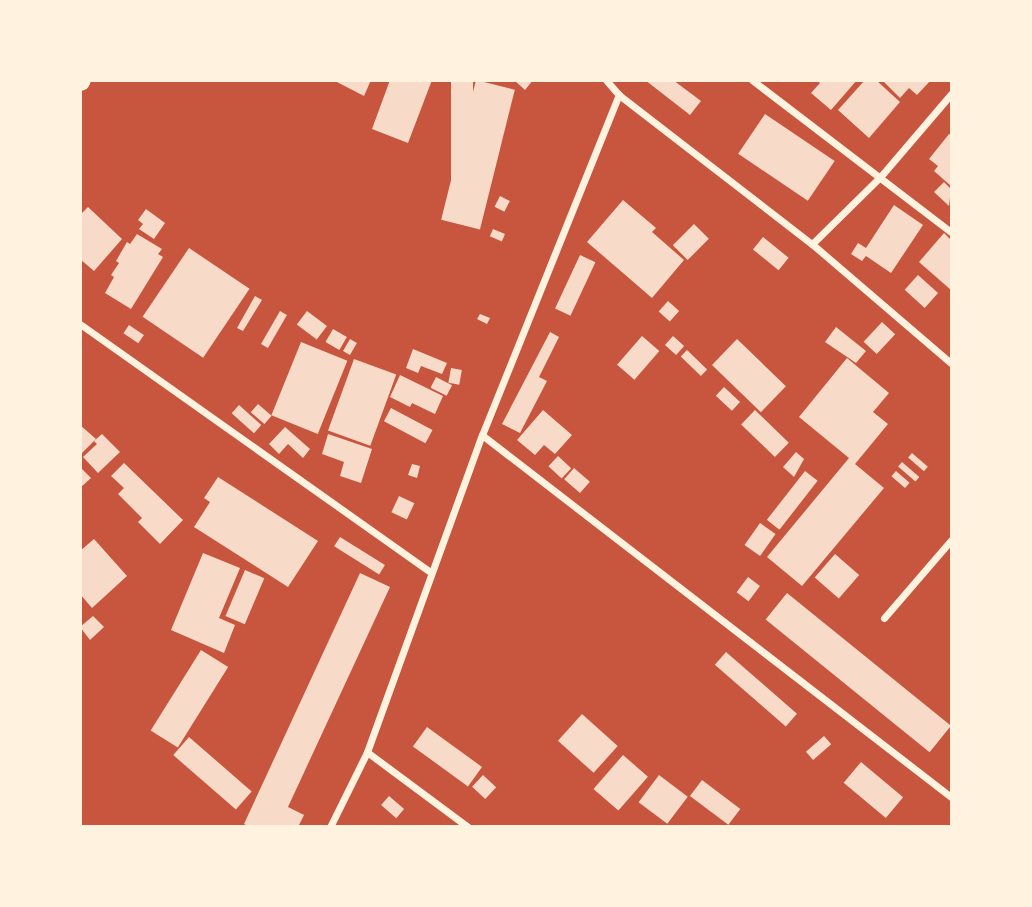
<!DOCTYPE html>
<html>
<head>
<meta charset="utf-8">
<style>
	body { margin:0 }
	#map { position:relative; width:1032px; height:907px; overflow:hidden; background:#c8553d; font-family:"Titillium Web",sans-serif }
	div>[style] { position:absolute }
	.building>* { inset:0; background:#f7dbc8; transform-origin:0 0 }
	.minor>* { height:7px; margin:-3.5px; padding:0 3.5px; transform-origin:3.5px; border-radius:3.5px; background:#fff3e0 }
	.trunk>* { height:19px; margin:-9.5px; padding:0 9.5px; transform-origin:9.5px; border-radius:9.5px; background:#fff3e0 }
	span { translate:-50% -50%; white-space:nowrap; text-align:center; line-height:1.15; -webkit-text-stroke:7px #fff3e0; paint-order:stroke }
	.frame { position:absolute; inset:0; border:82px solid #fff3e0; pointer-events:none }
</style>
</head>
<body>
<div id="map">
	<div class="building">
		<i style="clip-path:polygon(333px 80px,371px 80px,364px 96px)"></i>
		<i style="clip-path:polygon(390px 80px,432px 80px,408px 143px,372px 129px)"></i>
		<i style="left:451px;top:80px;width:22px;height:138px"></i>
		<i style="left:476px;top:80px;width:40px;height:144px;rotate:14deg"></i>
		<i style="clip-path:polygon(514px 80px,533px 80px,525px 90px)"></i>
		<i style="clip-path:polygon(645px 80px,673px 80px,701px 101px,690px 115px)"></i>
		<i style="clip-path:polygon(817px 80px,857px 80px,831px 110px,811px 93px,820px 83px)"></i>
		<i style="clip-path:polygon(865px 80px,876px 80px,900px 102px,869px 138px,838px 110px)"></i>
		<i style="clip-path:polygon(882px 80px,931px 80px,917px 95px,909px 88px,900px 98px)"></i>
		<i style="left:765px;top:114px;width:84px;height:48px;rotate:34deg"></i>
		<i style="clip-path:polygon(949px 134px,951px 135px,951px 186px,934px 171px,938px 166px,929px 159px)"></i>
		<i style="clip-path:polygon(944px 182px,951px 189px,949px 206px,934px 192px)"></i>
		<i style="left:500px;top:196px;width:11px;height:12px;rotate:27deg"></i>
		<i style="clip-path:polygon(623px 200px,656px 228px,652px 232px,684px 260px,652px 298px,587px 242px)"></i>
		<i style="clip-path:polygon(894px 205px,923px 225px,891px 273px,866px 256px,862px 261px,851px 254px,858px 243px,866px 248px)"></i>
		<i style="clip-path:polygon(88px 207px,122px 239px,94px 271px,80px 259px,80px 215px)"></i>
		<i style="clip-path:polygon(146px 209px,165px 223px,154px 239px,139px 229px,143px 224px,138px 220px)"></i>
		<i style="left:694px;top:224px;width:21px;height:30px;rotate:45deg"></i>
		<i style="left:493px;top:229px;width:13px;height:8px;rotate:23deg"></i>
		<i style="clip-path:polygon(944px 233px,951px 240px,951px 290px,919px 262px)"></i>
		<i style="clip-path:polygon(137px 234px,162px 249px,158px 254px,163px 257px,131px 309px,105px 293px,114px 277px,111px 275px,119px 263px,116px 261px,127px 242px,130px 244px)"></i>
		<i style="left:763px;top:237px;width:33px;height:16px;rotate:39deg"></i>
		<i style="left:189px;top:248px;width:73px;height:83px;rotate:34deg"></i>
		<i style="left:580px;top:255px;width:17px;height:59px;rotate:25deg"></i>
		<i style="left:918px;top:275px;width:27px;height:20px;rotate:42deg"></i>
		<i style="clip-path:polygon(255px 296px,262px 300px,243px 331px,237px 328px)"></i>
		<i style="left:668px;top:301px;width:15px;height:14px;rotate:42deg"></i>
		<i style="left:280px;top:311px;width:8px;height:38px;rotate:30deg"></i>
		<i style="left:307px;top:311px;width:25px;height:17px;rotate:37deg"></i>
		<i style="clip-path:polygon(480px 314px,490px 318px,487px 324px,477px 319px)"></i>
		<i style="left:882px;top:322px;width:18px;height:27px;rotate:43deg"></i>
		<i style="left:129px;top:325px;width:18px;height:10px;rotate:34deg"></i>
		<i style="clip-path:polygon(836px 327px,866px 351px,856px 363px,825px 342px)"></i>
		<i style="left:333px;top:329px;width:16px;height:15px;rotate:30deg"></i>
		<i style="clip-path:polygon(550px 332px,559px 337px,539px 377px,547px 381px,520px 433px,502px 424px)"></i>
		<i style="left:642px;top:336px;width:23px;height:38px;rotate:41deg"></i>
		<i style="left:673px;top:336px;width:15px;height:12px;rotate:42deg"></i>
		<i style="left:350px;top:339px;width:8px;height:14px;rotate:30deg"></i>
		<i style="left:737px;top:339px;width:68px;height:36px;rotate:44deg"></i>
		<i style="left:301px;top:342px;width:50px;height:79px;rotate:22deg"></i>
		<i style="clip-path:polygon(413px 349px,447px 363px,442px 374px,421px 366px,418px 373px,406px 368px)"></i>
		<i style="left:687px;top:350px;width:28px;height:9px;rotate:44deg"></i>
		<i style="clip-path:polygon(847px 358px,889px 393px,873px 412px,888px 424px,855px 464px,884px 488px,802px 586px,767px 557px,849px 458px,799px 417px)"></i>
		<i style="left:354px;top:359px;width:45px;height:76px;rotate:20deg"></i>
		<i style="left:451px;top:368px;width:11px;height:15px;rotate:10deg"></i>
		<i style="clip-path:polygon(400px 375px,443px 396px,435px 414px,412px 403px,410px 407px,390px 397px)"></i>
		<i style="left:436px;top:377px;width:18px;height:12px;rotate:27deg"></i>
		<i style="left:724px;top:387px;width:22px;height:12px;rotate:43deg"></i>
		<i style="left:258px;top:404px;width:18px;height:11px;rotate:41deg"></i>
		<i style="left:239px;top:405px;width:30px;height:11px;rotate:42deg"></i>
		<i style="left:391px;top:408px;width:47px;height:15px;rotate:28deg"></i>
		<i style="clip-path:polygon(543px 410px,572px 435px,555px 454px,544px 445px,535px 455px,517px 440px)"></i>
		<i style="left:755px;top:410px;width:47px;height:20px;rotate:44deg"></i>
		<i style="clip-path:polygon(80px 425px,96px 439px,80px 455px)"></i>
		<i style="clip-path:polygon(285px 427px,310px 449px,303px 458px,288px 444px,279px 454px,269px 444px)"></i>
		<i style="clip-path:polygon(102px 434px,120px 452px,98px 473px,83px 457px,97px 444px,94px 441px)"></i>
		<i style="clip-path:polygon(328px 434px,372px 449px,361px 483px,340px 476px,344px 462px,322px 454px)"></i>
		<i style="clip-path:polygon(796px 452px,804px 459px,794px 477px,783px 467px)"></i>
		<i style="left:912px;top:453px;width:21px;height:6px;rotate:41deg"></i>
		<i style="left:558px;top:456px;width:18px;height:14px;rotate:43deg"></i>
		<i style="left:902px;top:462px;width:23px;height:6px;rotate:41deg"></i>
		<i style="clip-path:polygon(124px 463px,183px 520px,160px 544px,138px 522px,142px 518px,118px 494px,124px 488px,111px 476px)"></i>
		<i style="clip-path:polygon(412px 464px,420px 466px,417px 478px,408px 475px)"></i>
		<i style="clip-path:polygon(80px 467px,91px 478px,80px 488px)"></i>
		<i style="left:574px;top:468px;width:21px;height:15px;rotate:41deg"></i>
		<i style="left:805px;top:471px;width:16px;height:62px;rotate:38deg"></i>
		<i style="left:896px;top:471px;width:18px;height:7px;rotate:41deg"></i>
		<i style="clip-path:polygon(218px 477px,318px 541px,288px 587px,194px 527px,210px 502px,204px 498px)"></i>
		<i style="left:399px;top:496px;width:17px;height:18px;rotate:25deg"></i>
		<i style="left:760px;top:523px;width:19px;height:27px;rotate:35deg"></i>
		<i style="left:340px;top:537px;width:53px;height:11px;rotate:32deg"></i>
		<i style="clip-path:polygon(94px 539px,127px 576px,92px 608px,80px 594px,80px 551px)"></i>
		<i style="clip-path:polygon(203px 553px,240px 568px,219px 618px,235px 625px,224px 653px,171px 630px)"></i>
		<i style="left:835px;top:554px;width:32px;height:31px;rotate:41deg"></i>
		<i style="left:245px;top:570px;width:21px;height:50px;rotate:23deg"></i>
		<i style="clip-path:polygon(360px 573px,390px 587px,288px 807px,304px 815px,298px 827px,250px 827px,244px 824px)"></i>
		<i style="left:748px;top:577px;width:15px;height:19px;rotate:37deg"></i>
		<i style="left:787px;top:593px;width:211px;height:34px;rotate:39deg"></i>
		<i style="clip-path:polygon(93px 616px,104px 627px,90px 640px,80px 627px)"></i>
		<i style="left:201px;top:650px;width:32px;height:95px;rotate:32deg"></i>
		<i style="left:726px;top:652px;width:94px;height:17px;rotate:41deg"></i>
		<i style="left:582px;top:714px;width:48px;height:36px;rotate:42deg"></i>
		<i style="left:427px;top:727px;width:68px;height:24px;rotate:36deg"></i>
		<i style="left:824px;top:736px;width:11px;height:24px;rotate:49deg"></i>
		<i style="left:189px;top:737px;width:83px;height:24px;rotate:41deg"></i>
		<i style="left:623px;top:755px;width:33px;height:45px;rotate:41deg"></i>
		<i style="left:861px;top:762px;width:55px;height:27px;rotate:40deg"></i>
		<i style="left:483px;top:775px;width:18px;height:16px;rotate:43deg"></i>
		<i style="left:659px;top:775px;width:36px;height:34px;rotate:37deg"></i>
		<i style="left:702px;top:780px;width:48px;height:20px;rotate:37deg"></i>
		<i style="left:389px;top:796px;width:20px;height:12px;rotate:41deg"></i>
	</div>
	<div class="minor">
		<i style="left:606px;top:80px;width:20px;rotate:49deg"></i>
		<i style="left:619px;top:95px;width:244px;rotate:37.7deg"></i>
		<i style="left:812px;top:244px;width:183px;rotate:40.6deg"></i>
		<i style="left:752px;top:80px;width:250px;rotate:37.4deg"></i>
		<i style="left:812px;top:244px;width:97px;rotate:-44.6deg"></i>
		<i style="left:881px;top:176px;width:108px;rotate:-49.5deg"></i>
		<i style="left:80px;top:324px;width:429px;rotate:35.3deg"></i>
		<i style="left:482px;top:435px;width:592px;rotate:37.66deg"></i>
		<i style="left:884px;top:618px;width:103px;rotate:-49.3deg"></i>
		<i style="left:367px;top:752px;width:126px;rotate:36.6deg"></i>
		<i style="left:330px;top:827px;width:84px;rotate:-63.7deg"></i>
		<i style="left:367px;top:752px;width:337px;rotate:-70.1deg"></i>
		<i style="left:482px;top:435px;width:367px;rotate:-68.1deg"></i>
	</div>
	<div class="trunk">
		<i style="left:80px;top:81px;width:1px;rotate:-45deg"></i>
	</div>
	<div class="frame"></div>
</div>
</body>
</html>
